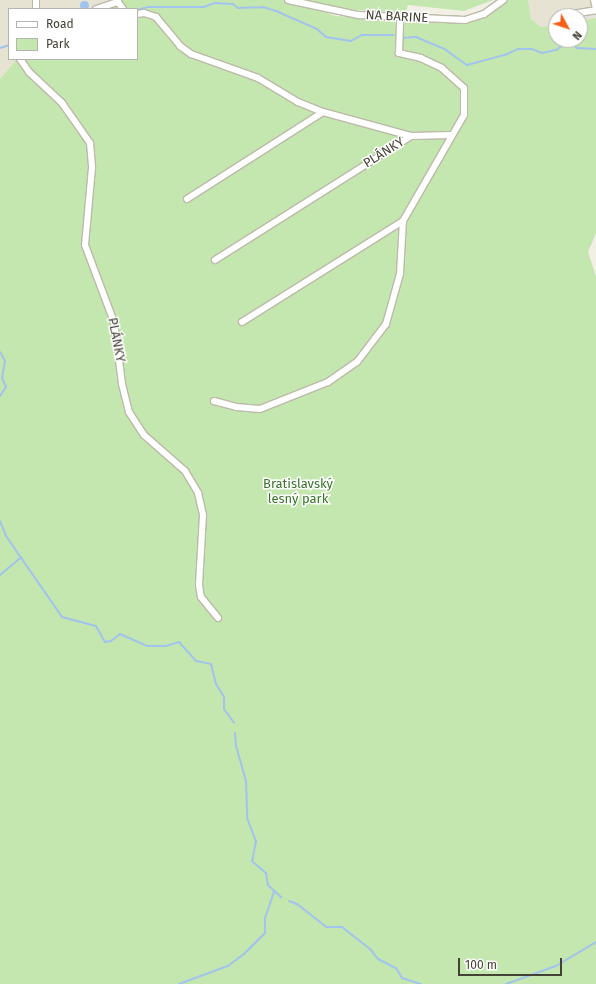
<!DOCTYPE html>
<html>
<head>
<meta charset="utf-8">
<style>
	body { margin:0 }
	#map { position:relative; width:596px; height:984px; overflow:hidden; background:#f2f0e5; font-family:"Fira Sans",sans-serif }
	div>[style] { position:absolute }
	.residential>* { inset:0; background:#e6e3d3 }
	.green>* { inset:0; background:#c4e6af }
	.parking>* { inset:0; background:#e3e2dd }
	.water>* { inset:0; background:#a2c3ee }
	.round { border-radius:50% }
	.stream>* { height:2px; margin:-1px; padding:0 1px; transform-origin:1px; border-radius:1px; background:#a2c3ee }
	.roads { filter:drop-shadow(1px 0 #bdb9a8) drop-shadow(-1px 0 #bdb9a8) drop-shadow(0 1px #bdb9a8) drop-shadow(0 -1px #bdb9a8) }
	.minor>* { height:6px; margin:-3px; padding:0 3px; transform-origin:3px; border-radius:3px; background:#fff }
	span { translate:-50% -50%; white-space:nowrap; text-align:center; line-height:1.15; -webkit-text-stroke:3px #fff; paint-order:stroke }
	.street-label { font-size:13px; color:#444135 }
	.park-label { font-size:13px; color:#3a742a }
	.legend { position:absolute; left:8px; top:8px; width:130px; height:52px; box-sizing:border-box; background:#fff; border:1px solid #b4b3ae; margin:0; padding:5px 7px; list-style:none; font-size:12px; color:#444135 }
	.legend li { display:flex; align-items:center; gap:8px; height:20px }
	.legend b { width:20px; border:1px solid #b4b3ae }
	.north { position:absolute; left:548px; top:8px; width:40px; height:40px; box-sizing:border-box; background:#fff; border:1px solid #b4b3ae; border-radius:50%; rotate:130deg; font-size:11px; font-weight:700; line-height:16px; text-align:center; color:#444135 }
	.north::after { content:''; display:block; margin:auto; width:14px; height:18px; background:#f45f1a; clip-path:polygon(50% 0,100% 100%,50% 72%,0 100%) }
	.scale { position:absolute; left:458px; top:958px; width:104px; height:18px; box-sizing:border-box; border:2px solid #444135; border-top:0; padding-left:5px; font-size:12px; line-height:14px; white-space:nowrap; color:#444135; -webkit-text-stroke:3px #fff; paint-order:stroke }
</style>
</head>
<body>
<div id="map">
	<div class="residential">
		<i style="clip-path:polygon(0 0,118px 0,96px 9px,9px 9px,9px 59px,17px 59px,0 79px)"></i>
		<i style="clip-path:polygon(528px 0,596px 0,596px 18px,580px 21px,580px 16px,556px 16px,556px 25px,541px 27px,531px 19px)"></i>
	</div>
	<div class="green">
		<i style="clip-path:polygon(118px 0,287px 0,336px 16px,462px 23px,483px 19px,506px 0,528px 0,531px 19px,541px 27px,556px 25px,556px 40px,580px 40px,580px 21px,596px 18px,596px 233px,588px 252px,596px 276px,596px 984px,0 984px,0 79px,17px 59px,137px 59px,137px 9px,96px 9px)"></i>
		<i style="clip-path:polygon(305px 0,493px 0,464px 11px,408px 5px,405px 13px,353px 10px)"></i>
	</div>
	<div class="parking">
		<i style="clip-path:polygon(596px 12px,596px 17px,580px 21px,580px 16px,578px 16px)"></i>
	</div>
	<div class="water">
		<i class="round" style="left:79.5px;top:0.5px;width:9px;height:9px"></i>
	</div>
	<div class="stream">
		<i style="left:137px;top:10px;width:11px;rotate:-15deg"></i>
		<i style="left:148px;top:7px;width:56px"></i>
		<i style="left:204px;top:7px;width:12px;rotate:-20deg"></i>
		<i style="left:215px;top:3px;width:18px;rotate:3deg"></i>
		<i style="left:233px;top:4px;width:6px;rotate:39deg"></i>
		<i style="left:238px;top:8px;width:25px;rotate:-2deg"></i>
		<i style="left:263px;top:7px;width:14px;rotate:17deg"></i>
		<i style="left:276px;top:11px;width:45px;rotate:23.7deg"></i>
		<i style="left:317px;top:29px;width:12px;rotate:42deg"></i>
		<i style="left:326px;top:37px;width:25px;rotate:9deg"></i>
		<i style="left:351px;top:41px;width:13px;rotate:-29deg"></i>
		<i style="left:362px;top:35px;width:31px"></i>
		<i style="left:401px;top:38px;width:15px;rotate:-4deg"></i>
		<i style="left:416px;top:37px;width:33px;rotate:23deg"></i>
		<i style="left:446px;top:50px;width:26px;rotate:36deg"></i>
		<i style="left:467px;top:65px;width:39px;rotate:-15deg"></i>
		<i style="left:505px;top:55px;width:14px;rotate:-25deg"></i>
		<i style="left:518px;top:49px;width:14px"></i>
		<i style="left:532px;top:49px;width:11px;rotate:22deg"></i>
		<i style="left:542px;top:53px;width:14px;rotate:-12deg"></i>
		<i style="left:556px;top:50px;width:16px;rotate:-35deg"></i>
		<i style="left:569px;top:41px;width:11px;rotate:41deg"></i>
		<i style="left:577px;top:48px;width:19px;rotate:3deg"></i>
		<i style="left:0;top:48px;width:9px;rotate:-18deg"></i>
		<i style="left:0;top:352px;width:10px;rotate:61deg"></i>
		<i style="left:5px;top:361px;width:17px;rotate:100deg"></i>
		<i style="left:2px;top:378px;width:10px;rotate:66deg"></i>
		<i style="left:6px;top:387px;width:11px;rotate:124deg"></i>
		<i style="left:0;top:521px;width:16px;rotate:68deg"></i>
		<i style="left:6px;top:536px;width:98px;rotate:55.3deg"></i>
		<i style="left:62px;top:617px;width:35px;rotate:15deg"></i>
		<i style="left:96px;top:626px;width:18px;rotate:61deg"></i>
		<i style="left:105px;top:642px;width:6px;rotate:-9deg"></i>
		<i style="left:111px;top:641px;width:11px;rotate:-38deg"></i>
		<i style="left:120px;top:634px;width:30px;rotate:24deg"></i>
		<i style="left:147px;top:646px;width:19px"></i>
		<i style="left:166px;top:646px;width:14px;rotate:-17deg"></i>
		<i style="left:179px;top:642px;width:25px;rotate:48deg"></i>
		<i style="left:196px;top:661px;width:15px;rotate:11deg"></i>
		<i style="left:211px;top:664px;width:21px;rotate:76deg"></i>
		<i style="left:216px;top:684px;width:15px;rotate:58deg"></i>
		<i style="left:224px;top:697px;width:12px;rotate:90deg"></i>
		<i style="left:224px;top:709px;width:17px;rotate:54deg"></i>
		<i style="left:0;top:575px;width:26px;rotate:-40deg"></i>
		<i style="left:235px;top:733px;width:13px;rotate:86deg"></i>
		<i style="left:236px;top:746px;width:36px;rotate:74deg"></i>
		<i style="left:246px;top:781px;width:37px;rotate:88deg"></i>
		<i style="left:247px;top:818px;width:25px;rotate:69deg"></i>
		<i style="left:256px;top:841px;width:20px;rotate:101deg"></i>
		<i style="left:252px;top:861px;width:18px;rotate:41deg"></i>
		<i style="left:266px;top:873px;width:12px;rotate:81deg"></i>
		<i style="left:268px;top:885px;width:18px;rotate:43deg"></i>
		<i style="left:289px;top:901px;width:9px;rotate:21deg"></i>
		<i style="left:297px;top:904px;width:37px;rotate:38deg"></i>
		<i style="left:326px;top:927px;width:16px"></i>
		<i style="left:342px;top:927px;width:36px;rotate:38deg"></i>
		<i style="left:370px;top:949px;width:13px;rotate:51deg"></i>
		<i style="left:378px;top:959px;width:20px;rotate:27deg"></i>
		<i style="left:396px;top:968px;width:12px;rotate:59deg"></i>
		<i style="left:402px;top:978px;width:20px;rotate:18deg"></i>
		<i style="left:179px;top:984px;width:52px;rotate:-20.2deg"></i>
		<i style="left:228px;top:966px;width:21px;rotate:-37deg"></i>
		<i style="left:245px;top:953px;width:28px;rotate:-45deg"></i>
		<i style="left:265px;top:933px;width:15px;rotate:-90deg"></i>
		<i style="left:265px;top:918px;width:28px;rotate:-71deg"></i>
		<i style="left:506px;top:984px;width:53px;rotate:-19.8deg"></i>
		<i style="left:556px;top:966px;width:47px;rotate:-31deg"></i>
	</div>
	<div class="roads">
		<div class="minor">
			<i style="left:288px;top:0;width:72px;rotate:12.1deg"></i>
			<i style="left:358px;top:15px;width:107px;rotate:2.7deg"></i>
			<i style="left:465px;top:20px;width:20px;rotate:-18deg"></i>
			<i style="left:484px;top:14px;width:24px;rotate:-36deg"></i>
			<i style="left:594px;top:0;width:9px;rotate:77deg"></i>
			<i style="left:118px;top:2px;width:9px;rotate:54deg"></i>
			<i style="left:36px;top:9px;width:9px;rotate:-90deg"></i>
			<i style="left:96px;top:9px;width:23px;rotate:-18deg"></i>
			<i style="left:118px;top:2px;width:2px;rotate:-90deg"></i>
			<i style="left:137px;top:14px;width:7px;rotate:-8deg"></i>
			<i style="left:144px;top:13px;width:13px;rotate:18deg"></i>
			<i style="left:156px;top:17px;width:38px;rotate:50deg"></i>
			<i style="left:180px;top:46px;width:14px;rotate:36deg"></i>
			<i style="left:191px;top:54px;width:71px;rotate:19.7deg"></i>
			<i style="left:258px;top:78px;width:47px;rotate:31deg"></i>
			<i style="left:298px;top:102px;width:27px;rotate:22deg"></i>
			<i style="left:323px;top:112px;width:91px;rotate:15.3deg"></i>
			<i style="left:411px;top:136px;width:40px;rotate:-1.4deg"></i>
			<i style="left:566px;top:15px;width:30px;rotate:-9deg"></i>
			<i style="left:20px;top:59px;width:16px;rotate:55deg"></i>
			<i style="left:29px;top:72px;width:45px;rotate:43.2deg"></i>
			<i style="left:62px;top:103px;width:49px;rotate:55deg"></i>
			<i style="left:90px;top:143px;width:25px;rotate:85deg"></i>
			<i style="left:92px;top:168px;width:77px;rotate:95.2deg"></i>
			<i style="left:85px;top:245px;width:82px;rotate:69.4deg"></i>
			<i style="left:114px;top:322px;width:63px;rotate:82.6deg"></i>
			<i style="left:122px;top:384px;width:29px;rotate:76deg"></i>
			<i style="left:129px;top:412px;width:27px;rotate:57deg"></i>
			<i style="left:144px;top:435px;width:55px;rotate:41.3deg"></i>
			<i style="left:185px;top:471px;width:26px;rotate:59deg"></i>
			<i style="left:198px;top:493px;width:23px;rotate:77deg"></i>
			<i style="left:203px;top:515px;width:70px;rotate:93.3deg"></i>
			<i style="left:199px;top:585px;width:12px;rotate:81deg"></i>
			<i style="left:201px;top:597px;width:27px;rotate:51deg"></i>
			<i style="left:187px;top:199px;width:161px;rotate:-32.6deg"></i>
			<i style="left:215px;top:260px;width:232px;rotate:-32.3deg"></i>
			<i style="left:242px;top:322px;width:190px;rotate:-32.1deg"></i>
			<i style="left:214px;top:401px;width:23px;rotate:15deg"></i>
			<i style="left:236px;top:407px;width:24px;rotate:5deg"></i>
			<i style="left:260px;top:409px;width:73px;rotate:-21.7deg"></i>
			<i style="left:328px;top:382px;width:35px;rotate:-35deg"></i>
			<i style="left:357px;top:362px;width:48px;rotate:-52.7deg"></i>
			<i style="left:386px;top:324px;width:52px;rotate:-74.4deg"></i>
			<i style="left:400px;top:274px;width:53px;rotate:-86.8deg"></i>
			<i style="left:403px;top:221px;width:122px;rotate:-60.1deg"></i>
			<i style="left:464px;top:115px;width:27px;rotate:-90deg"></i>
			<i style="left:464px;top:88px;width:30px;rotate:-138deg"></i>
			<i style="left:442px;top:68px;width:23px;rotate:-155deg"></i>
			<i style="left:421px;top:58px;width:23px;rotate:-167deg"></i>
			<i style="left:399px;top:53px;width:35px;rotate:-88deg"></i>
		</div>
	</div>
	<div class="street-label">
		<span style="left:397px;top:17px;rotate:3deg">NA BARINE</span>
		<span style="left:384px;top:153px;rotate:-32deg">PLÁNKY</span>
		<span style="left:116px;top:340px;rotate:79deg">PLÁNKY</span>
	</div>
	<div class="park-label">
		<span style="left:298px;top:492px">Bratislavský<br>lesný park</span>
	</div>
	<ul class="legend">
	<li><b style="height:5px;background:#fff"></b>Road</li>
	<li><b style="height:11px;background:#c4e6af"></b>Park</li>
	</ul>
	<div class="north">N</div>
	<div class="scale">100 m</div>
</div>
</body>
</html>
